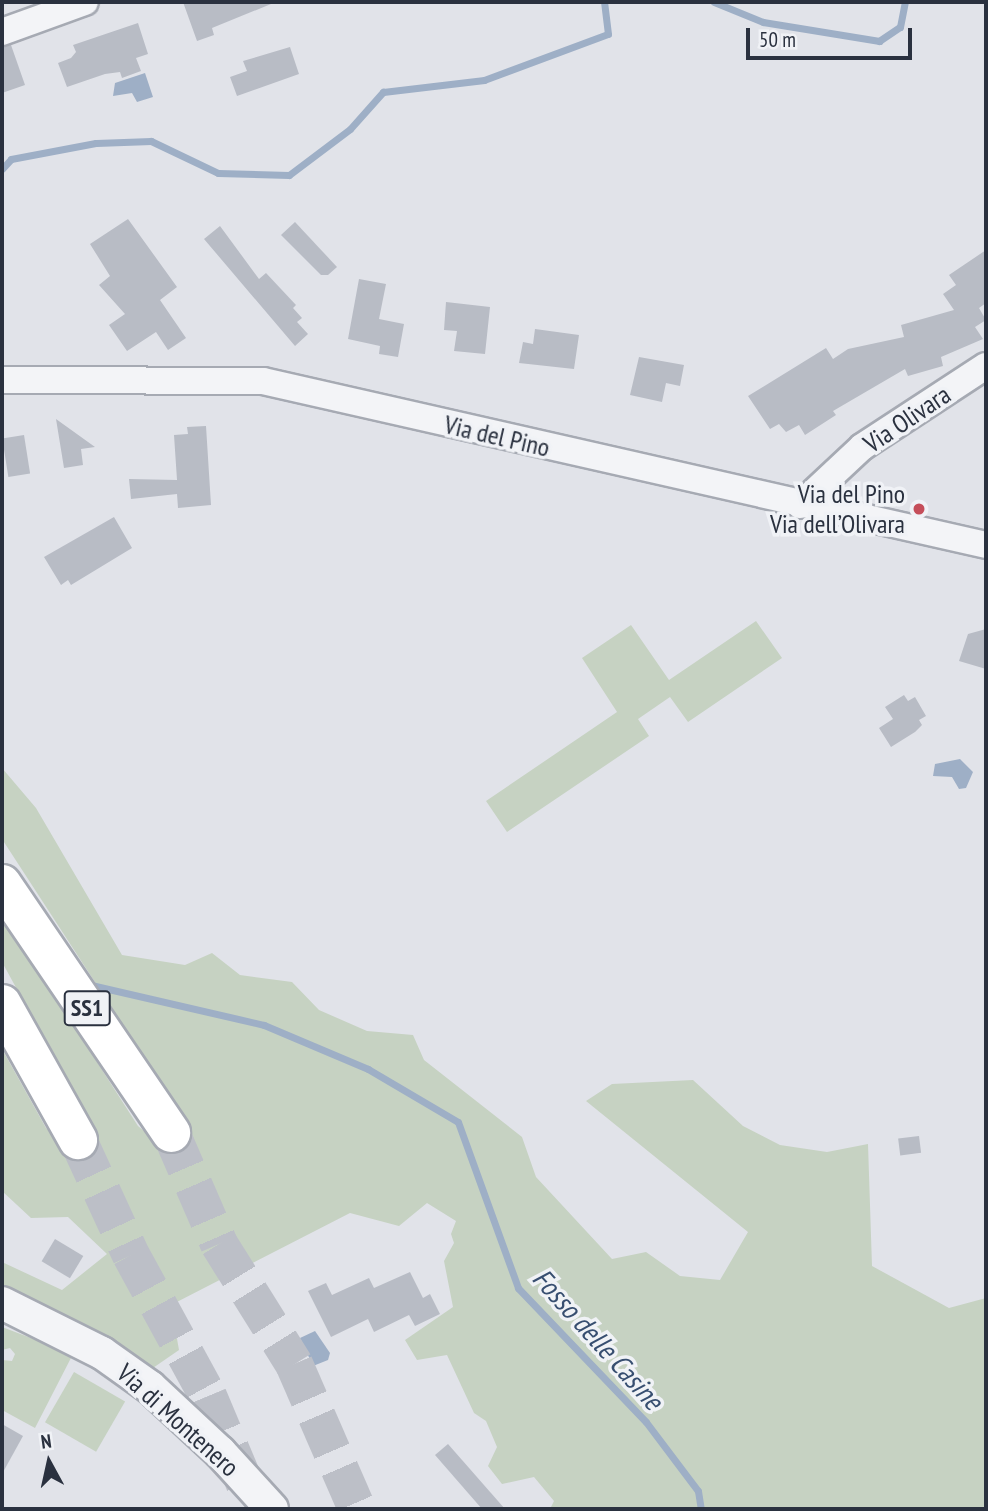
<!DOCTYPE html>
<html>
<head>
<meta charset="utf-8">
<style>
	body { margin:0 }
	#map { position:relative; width:988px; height:1511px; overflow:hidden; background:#e1e3e9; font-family:"PT Sans Narrow",sans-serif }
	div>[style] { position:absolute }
	.green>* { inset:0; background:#c6d2c2; transform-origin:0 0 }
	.water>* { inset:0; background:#9eafc6 }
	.stream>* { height:7px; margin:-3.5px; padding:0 3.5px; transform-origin:3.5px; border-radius:3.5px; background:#9eafc6 }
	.building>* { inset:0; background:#b8bcc5; transform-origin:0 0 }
	.trunk-tunnel>* { height:38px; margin-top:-19px; transform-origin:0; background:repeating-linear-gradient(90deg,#bcbfc7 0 38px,transparent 0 57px) }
	.roads { filter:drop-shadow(2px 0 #a6aab3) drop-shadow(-2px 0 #a6aab3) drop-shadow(0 2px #a6aab3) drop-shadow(0 -2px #a6aab3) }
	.minor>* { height:26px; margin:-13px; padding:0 13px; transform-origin:13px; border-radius:13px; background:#f3f4f7 }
	.tertiary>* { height:32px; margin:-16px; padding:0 16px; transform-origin:16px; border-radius:16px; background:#f3f4f7 }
	.trunk>* { height:38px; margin:-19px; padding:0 19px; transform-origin:19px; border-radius:19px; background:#fff }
	.dots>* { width:19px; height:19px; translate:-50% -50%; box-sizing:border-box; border:4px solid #f0f2f6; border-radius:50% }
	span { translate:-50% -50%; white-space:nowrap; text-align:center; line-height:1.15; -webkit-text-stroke:7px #f0f2f6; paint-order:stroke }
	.shield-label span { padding:2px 5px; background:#f0f2f6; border:2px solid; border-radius:5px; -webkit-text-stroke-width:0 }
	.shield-label { font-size:24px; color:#2a313f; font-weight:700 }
	.street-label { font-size:26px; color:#2a313f }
	.poi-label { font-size:26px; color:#2a313f }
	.right { translate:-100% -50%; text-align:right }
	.water-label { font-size:28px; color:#374e70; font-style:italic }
	.frame { position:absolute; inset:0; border:4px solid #2a313f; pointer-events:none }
	.north { position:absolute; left:14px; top:1427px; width:70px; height:70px; -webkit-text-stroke:5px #f0f2f6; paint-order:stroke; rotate:352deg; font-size:19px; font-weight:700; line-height:28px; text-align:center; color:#2a313f }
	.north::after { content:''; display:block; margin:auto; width:24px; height:32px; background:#2a313f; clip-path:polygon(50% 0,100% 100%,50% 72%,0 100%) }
	.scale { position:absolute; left:746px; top:28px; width:166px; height:32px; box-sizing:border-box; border:4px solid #2a313f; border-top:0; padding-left:9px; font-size:21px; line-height:24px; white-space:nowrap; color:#2a313f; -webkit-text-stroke:5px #f0f2f6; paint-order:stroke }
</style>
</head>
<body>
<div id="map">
	<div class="green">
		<i style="clip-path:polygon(756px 621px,782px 658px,688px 722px,670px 697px,638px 719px,649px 736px,507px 832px,486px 801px,617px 712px,582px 658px,631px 625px,669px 680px)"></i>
		<i style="clip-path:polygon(2px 768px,36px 808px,122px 955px,185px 965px,212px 953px,240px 975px,292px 982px,319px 1010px,367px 1031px,413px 1035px,424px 1060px,522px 1137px,536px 1177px,612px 1259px,646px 1252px,680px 1276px,720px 1280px,748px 1232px,586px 1101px,612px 1084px,693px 1080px,743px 1126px,780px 1145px,827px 1152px,868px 1144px,872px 1266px,949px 1308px,986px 1298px,986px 1509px,550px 1509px,554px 1501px,534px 1477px,502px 1484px,488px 1466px,497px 1447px,486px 1421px,474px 1413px,447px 1355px,417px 1360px,405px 1340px,453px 1307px,444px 1261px,454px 1243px,451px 1234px,456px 1221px,427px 1203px,399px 1226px,350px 1213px,171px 1305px,179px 1350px,150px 1370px,59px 1313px,2px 1293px,2px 1262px,62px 1290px,107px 1254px,68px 1217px,31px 1218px,2px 1191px,2px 1049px,46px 1128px,61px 1141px,89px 1121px,2px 962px,2px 914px,138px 1126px,157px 1142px,178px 1110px,2px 839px)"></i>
		<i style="clip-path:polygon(2px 1327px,73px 1354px,35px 1428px,2px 1410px,2px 1360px,12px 1361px,15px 1354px,10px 1348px,2px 1350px)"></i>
		<i style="left:74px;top:1372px;width:59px;height:58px;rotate:30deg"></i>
	</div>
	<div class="water">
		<i style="clip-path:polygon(145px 73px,153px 97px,137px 102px,132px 93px,113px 96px,115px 83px)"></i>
		<i style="clip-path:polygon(960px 759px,973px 772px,966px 788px,959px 789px,952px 777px,933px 776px,935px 764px)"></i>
		<i style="clip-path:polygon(315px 1331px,330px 1353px,328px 1360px,313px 1366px,300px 1338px)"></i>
	</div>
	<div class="stream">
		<i style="left:714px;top:2px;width:53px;rotate:22.2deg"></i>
		<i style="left:763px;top:22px;width:118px;rotate:9.3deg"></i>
		<i style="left:879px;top:41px;width:25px;rotate:-34deg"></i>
		<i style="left:900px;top:27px;width:25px;rotate:-79deg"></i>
		<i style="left:2px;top:169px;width:13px;rotate:-48deg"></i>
		<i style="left:11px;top:159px;width:86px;rotate:-10.7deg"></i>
		<i style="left:96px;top:143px;width:55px;rotate:-2.1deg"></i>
		<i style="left:151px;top:141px;width:74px;rotate:25.5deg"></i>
		<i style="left:218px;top:173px;width:71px;rotate:1.6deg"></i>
		<i style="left:289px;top:175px;width:76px;rotate:-37deg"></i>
		<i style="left:350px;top:129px;width:50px;rotate:-48.3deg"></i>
		<i style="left:383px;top:92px;width:102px;rotate:-6.8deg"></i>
		<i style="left:484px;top:80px;width:132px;rotate:-20.4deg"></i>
		<i style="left:608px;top:34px;width:32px;rotate:-97deg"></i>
		<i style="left:91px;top:985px;width:178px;rotate:13deg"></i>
		<i style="left:264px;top:1025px;width:113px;rotate:22.9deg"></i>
		<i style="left:368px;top:1069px;width:104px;rotate:30.5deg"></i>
		<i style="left:458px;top:1122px;width:177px;rotate:70.1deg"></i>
		<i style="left:518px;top:1288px;width:185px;rotate:46.3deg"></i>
		<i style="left:646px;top:1422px;width:86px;rotate:53deg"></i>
		<i style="left:698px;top:1491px;width:18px;rotate:81deg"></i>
	</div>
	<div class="building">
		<i style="clip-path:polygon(183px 2px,271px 2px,271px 4px,212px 28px,214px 35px,197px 41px)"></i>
		<i style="clip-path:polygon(138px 23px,148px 54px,136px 58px,141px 71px,122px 78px,120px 72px,105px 74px,67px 87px,58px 63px,71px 58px,76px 52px,73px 45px)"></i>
		<i style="clip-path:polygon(11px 45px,25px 85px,2px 93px,2px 47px)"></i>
		<i style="clip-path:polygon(290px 47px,299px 74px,237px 96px,230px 77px,247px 71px,243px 61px)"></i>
		<i style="clip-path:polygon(128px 219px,177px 287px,160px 300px,186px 338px,168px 350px,156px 332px,127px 351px,109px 325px,125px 314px,99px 285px,110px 276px,90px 244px)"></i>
		<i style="clip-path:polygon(295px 222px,337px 267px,328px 275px,321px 275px,281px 235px)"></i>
		<i style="clip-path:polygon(220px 226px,259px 279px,266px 273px,296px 305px,293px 308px,302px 318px,297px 322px,308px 334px,295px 346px,204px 239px)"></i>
		<i style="clip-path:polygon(986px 250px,986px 303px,979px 308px,986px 320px,975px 327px,983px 339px,941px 357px,943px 366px,908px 376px,905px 369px,833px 411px,836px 415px,805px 435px,799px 425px,786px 432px,779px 424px,770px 429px,748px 396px,826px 348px,833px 359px,848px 349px,904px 337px,901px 325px,954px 310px,943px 294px,956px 285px,949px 275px)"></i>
		<i style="clip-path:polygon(359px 279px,386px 284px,379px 319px,404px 324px,398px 357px,379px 354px,380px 346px,348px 339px)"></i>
		<i style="clip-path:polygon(446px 302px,490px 307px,485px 354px,454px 351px,457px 331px,444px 330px)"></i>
		<i style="clip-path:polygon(535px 329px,579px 335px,574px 369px,519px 363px,523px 342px,533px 344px)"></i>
		<i style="clip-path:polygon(639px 357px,684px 365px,680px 386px,666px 383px,662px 402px,630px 395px)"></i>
		<i style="clip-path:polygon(56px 419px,95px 447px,81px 449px,83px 465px,64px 468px)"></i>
		<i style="clip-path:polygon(206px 426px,211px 505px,178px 508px,177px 494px,131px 499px,129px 479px,177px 480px,174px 435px,188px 434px,187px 427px)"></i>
		<i style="left:24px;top:435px;width:39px;height:22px;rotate:81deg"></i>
		<i style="clip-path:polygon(114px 517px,132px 548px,71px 585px,68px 580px,61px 585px,44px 557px)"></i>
		<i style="clip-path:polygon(986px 629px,986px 669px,959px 661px,968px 634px)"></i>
		<i style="clip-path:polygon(904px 695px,908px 701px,915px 697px,926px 716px,919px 720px,922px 725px,915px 732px,891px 747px,879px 728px,893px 719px,885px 707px)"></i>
		<i style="left:919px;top:1136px;width:17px;height:21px;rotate:83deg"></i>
		<i style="left:55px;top:1239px;width:33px;height:26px;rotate:31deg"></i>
		<i style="clip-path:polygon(410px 1272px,423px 1298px,430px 1294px,440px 1314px,415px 1326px,409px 1315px,374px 1332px,368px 1319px,331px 1337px,308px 1291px,326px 1283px,332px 1295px,369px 1278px,374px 1288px)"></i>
		<i style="clip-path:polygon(2px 1424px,23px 1436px,2px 1474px)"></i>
		<i style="clip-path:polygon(448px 1444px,505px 1509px,482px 1509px,435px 1455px)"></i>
	</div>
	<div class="trunk-tunnel">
		<i style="left:171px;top:1133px;width:121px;rotate:66.6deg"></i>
		<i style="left:219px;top:1244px;width:142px;rotate:58deg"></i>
		<i style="left:294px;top:1364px;width:158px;rotate:66.5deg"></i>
		<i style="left:78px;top:1140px;width:127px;rotate:65.3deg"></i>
		<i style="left:131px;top:1255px;width:161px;rotate:61.4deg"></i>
		<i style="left:208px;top:1396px;width:95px;rotate:67.2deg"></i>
	</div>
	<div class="roads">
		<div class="minor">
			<i style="left:2px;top:32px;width:88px;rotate:-19.9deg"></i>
			<i style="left:2px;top:380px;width:261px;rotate:0.2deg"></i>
			<i style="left:263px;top:381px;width:741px;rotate:12.78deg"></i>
			<i style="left:800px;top:505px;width:85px;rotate:-43.1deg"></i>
			<i style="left:862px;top:447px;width:148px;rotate:-33.2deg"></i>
		</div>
		<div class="tertiary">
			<i style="left:2px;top:1303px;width:112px;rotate:26.6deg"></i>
			<i style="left:102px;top:1353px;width:59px;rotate:35.3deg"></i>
			<i style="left:150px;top:1387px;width:96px;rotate:42.9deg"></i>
			<i style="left:220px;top:1452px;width:77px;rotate:47.6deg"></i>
		</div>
		<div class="trunk">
			<i style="left:2px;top:884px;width:301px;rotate:55.8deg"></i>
			<i style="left:2px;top:1004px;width:156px;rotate:60.8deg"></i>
		</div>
	</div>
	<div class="dots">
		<i style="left:919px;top:509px;background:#c54e5a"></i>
	</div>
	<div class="shield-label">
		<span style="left:87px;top:1008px">SS1</span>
	</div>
	<div class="street-label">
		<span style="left:907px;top:419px;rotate:-34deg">Via Olivara</span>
		<span style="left:497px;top:436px;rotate:13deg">Via del Pino</span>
		<span style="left:178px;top:1420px;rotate:42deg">Via di Montenero</span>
	</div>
	<div class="poi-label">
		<span class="right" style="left:905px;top:509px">Via del Pino<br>Via dell’Olivara</span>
	</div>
	<div class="water-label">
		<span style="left:598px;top:1339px;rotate:48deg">Fosso delle Casine</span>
	</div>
	<div class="frame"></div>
	<div class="north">N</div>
	<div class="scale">50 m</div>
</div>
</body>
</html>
